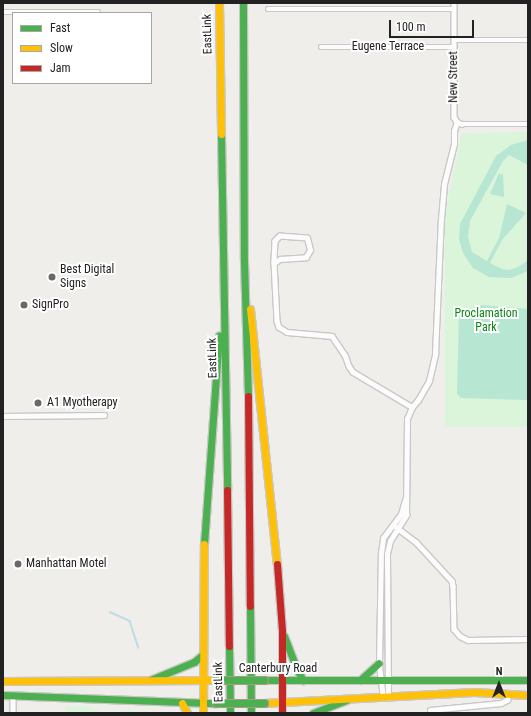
<!DOCTYPE html>
<html>
<head>
<meta charset="utf-8">
<style>
	body { margin:0 }
	#map { position:relative; width:531px; height:716px; overflow:hidden; background:#f0eeeb; font-family:"Roboto Condensed",sans-serif }
	div>[style] { position:absolute }
	.park>* { inset:0; background:#daf5da }
	.pitch>* { inset:0; background:#b7e6d2 }
	.stream>* { height:1.5px; margin:-0.75px; padding:0 0.75px; transform-origin:0.75px; border-radius:0.75px; background:#bfdbe3 }
	.roads { filter:drop-shadow(1px 0 #c9c8c7) drop-shadow(-1px 0 #c9c8c7) drop-shadow(0 1px #c9c8c7) drop-shadow(0 -1px #c9c8c7) }
	.street>* { height:4.5px; margin:-2.25px; padding:0 2.25px; transform-origin:2.25px; border-radius:2.25px; background:#fdfcfc }
	.fast>* { height:7px; margin:-3.5px; padding:0 3.5px; transform-origin:3.5px; border-radius:3.5px; background:#4caf50 }
	.slow>* { height:7px; margin:-3.5px; padding:0 3.5px; transform-origin:3.5px; border-radius:3.5px; background:#ffc107 }
	.jam>* { height:7px; margin:-3.5px; padding:0 3.5px; transform-origin:3.5px; border-radius:3.5px; background:#c62828 }
	.bridges { filter:drop-shadow(1px 0 #a79c86) drop-shadow(-1px 0 #a79c86) drop-shadow(0 1px #a79c86) drop-shadow(0 -1px #a79c86) }
	.fast-bridge>* { height:7px; margin:-3.5px; padding:0 3.5px; transform-origin:3.5px; border-radius:3.5px; background:#4caf50 }
	.dots>* { width:11px; height:11px; translate:-50% -50%; box-sizing:border-box; border:2px solid #fff; border-radius:50% }
	span { translate:-50% -50%; white-space:nowrap; text-align:center; line-height:1.15; -webkit-text-stroke:4px #fff; paint-order:stroke }
	.street-label { font-size:12px; color:#222 }
	.poi-label { font-size:12px; color:#222 }
	.left { translate:0 -50%; text-align:left }
	.park-label { font-size:12px; color:#0c8416 }
	.frame { position:absolute; inset:0; border:4px solid #222; pointer-events:none }
	.legend { position:absolute; left:12px; top:12px; width:140px; height:72px; box-sizing:border-box; background:#fff; border:1px solid #a7a7a7; margin:0; padding:5px 7px; list-style:none; font-size:12px; color:#222 }
	.legend li { display:flex; align-items:center; gap:8px; height:20px }
	.legend b { width:20px; border:1px solid #a7a7a7 }
	.north { position:absolute; left:479px; top:664px; width:40px; height:40px; -webkit-text-stroke:3px #fff; paint-order:stroke; rotate:0deg; font-size:11px; font-weight:700; line-height:16px; text-align:center; color:#222 }
	.north::after { content:''; display:block; margin:auto; width:14px; height:18px; background:#222; clip-path:polygon(50% 0,100% 100%,50% 72%,0 100%) }
	.scale { position:absolute; left:389px; top:20px; width:85px; height:18px; box-sizing:border-box; border:2px solid #222; border-top:0; padding-left:5px; font-size:12px; line-height:14px; white-space:nowrap; color:#222; -webkit-text-stroke:3px #fff; paint-order:stroke }
</style>
</head>
<body>
<div id="map">
	<div class="park">
		<i style="clip-path:polygon(528px 132px,528px 427px,445px 427px,445px 215px,462px 133px)"></i>
		<i style="clip-path:polygon(66px 706px,88px 707px,106px 713px,129px 710px,177px 713px,66px 713px)"></i>
	</div>
	<div class="pitch">
		<i style="clip-path:polygon(528px 140px,528px 165px,509px 155px,503px 161px,470px 221px,468px 237px,472px 252px,487px 261px,499px 238px,507px 204px,526px 213px,502px 240px,490px 263px,502px 269px,510px 270px,520px 266px,528px 260px,528px 271px,511px 278px,489px 277px,473px 268px,463px 253px,459px 239px,460px 224px,496px 156px,511px 145px)"></i>
		<i style="clip-path:polygon(499px 173px,501px 175px,503px 173px,504px 197px,490px 194px)"></i>
		<i style="clip-path:polygon(482px 305px,528px 309px,528px 400px,461px 398px,457px 394px,459px 312px)"></i>
	</div>
	<div class="stream">
		<i style="left:110px;top:612px;width:22px;rotate:24deg"></i>
		<i style="left:130px;top:621px;width:28px;rotate:72deg"></i>
	</div>
	<div class="roads">
		<div class="street">
			<i style="left:454px;top:3px;width:114px;rotate:90deg"></i>
			<i style="left:454px;top:117px;width:6px;rotate:59deg"></i>
			<i style="left:457px;top:122px;width:5px;rotate:22deg"></i>
			<i style="left:462px;top:124px;width:66px"></i>
			<i style="left:268px;top:9px;width:186px"></i>
			<i style="left:3px;top:12px;width:95px"></i>
			<i style="left:454px;top:40px;width:74px"></i>
			<i style="left:321px;top:47px;width:133px"></i>
			<i style="left:274px;top:263px;width:7px;rotate:-34deg"></i>
			<i style="left:280px;top:259px;width:26px;rotate:-4deg"></i>
			<i style="left:306px;top:257px;width:8px;rotate:-60deg"></i>
			<i style="left:310px;top:250px;width:12px;rotate:-104deg"></i>
			<i style="left:307px;top:238px;width:27px;rotate:-176deg"></i>
			<i style="left:280px;top:236px;width:7px;rotate:135deg"></i>
			<i style="left:275px;top:241px;width:22px;rotate:93deg"></i>
			<i style="left:274px;top:263px;width:58px;rotate:87deg"></i>
			<i style="left:277px;top:321px;width:6px;rotate:72deg"></i>
			<i style="left:279px;top:327px;width:9px;rotate:32deg"></i>
			<i style="left:287px;top:332px;width:45px;rotate:5.1deg"></i>
			<i style="left:332px;top:336px;width:23px;rotate:56deg"></i>
			<i style="left:345px;top:355px;width:12px;rotate:70deg"></i>
			<i style="left:349px;top:366px;width:7px;rotate:56deg"></i>
			<i style="left:353px;top:372px;width:69px;rotate:30.7deg"></i>
			<i style="left:3px;top:416px;width:101px;rotate:-0.6deg"></i>
			<i style="left:396px;top:527px;width:25px;rotate:37deg"></i>
			<i style="left:416px;top:542px;width:53px;rotate:47.3deg"></i>
			<i style="left:452px;top:581px;width:5px;rotate:79deg"></i>
			<i style="left:453px;top:586px;width:43px;rotate:88.7deg"></i>
			<i style="left:454px;top:629px;width:9px;rotate:49deg"></i>
			<i style="left:460px;top:636px;width:9px;rotate:27deg"></i>
			<i style="left:468px;top:640px;width:60px;rotate:-1deg"></i>
			<i style="left:13px;top:695px;width:18px;rotate:90deg"></i>
			<i style="left:383px;top:698px;width:35px;rotate:-97deg"></i>
			<i style="left:379px;top:663px;width:110px;rotate:-89deg"></i>
			<i style="left:381px;top:553px;width:15px;rotate:-82deg"></i>
			<i style="left:383px;top:538px;width:30px;rotate:-53deg"></i>
			<i style="left:401px;top:514px;width:15px;rotate:-74deg"></i>
			<i style="left:388px;top:698px;width:144px;rotate:-90.4deg"></i>
			<i style="left:387px;top:554px;width:13px;rotate:-77deg"></i>
			<i style="left:390px;top:541px;width:31px;rotate:-58deg"></i>
			<i style="left:406px;top:515px;width:96px;rotate:-89.4deg"></i>
			<i style="left:407px;top:419px;width:13px;rotate:-67deg"></i>
			<i style="left:412px;top:407px;width:9px;rotate:-49deg"></i>
			<i style="left:418px;top:400px;width:22px;rotate:-60deg"></i>
			<i style="left:429px;top:381px;width:28px;rotate:-77deg"></i>
			<i style="left:435px;top:354px;width:135px;rotate:-87.5deg"></i>
			<i style="left:441px;top:219px;width:35px;rotate:-85deg"></i>
			<i style="left:444px;top:184px;width:41px;rotate:-76deg"></i>
			<i style="left:454px;top:144px;width:13px;rotate:-90deg"></i>
			<i style="left:454px;top:131px;width:9px;rotate:-72deg"></i>
			<i style="left:430px;top:710px;width:71px;rotate:-5.6deg"></i>
			<i style="left:501px;top:703px;width:7px;rotate:-27deg"></i>
			<i style="left:507px;top:700px;width:7px;rotate:-74deg"></i>
		</div>
		<div class="fast">
			<i style="left:243px;top:3px;width:258px;rotate:89.8deg"></i>
			<i style="left:244px;top:261px;width:135px;rotate:88.3deg"></i>
			<i style="left:221px;top:134px;width:356px;rotate:89deg"></i>
			<i style="left:204px;top:544px;width:209px;rotate:-85.9deg"></i>
			<i style="left:250px;top:606px;width:107px;rotate:89.5deg"></i>
			<i style="left:284px;top:636px;width:36px;rotate:69deg"></i>
			<i style="left:297px;top:670px;width:12px;rotate:59deg"></i>
			<i style="left:229px;top:646px;width:67px;rotate:89.1deg"></i>
			<i style="left:150px;top:680px;width:48px;rotate:-22.2deg"></i>
			<i style="left:194px;top:662px;width:11px;rotate:-41deg"></i>
			<i style="left:264px;top:680px;width:264px"></i>
			<i style="left:360px;top:680px;width:25px;rotate:-42deg"></i>
			<i style="left:3px;top:695px;width:213px;rotate:2.2deg"></i>
			<i style="left:313px;top:713px;width:36px;rotate:-21deg"></i>
		</div>
		<div class="slow">
			<i style="left:219px;top:3px;width:131px;rotate:89.1deg"></i>
			<i style="left:250px;top:309px;width:256px;rotate:84deg"></i>
			<i style="left:3px;top:681px;width:213px;rotate:-0.3deg"></i>
			<i style="left:182px;top:703px;width:11px;rotate:63deg"></i>
			<i style="left:264px;top:703px;width:210px;rotate:-3deg"></i>
			<i style="left:474px;top:692px;width:54px;rotate:3.2deg"></i>
			<i style="left:203px;top:713px;width:169px;rotate:-89.7deg"></i>
		</div>
		<div class="jam">
			<i style="left:248px;top:396px;width:210px;rotate:89.5deg"></i>
			<i style="left:227px;top:490px;width:156px;rotate:89.3deg"></i>
			<i style="left:277px;top:564px;width:67px;rotate:85.7deg"></i>
			<i style="left:282px;top:631px;width:82px;rotate:90deg"></i>
		</div>
	</div>
	<div class="bridges">
		<div class="fast-bridge">
			<i style="left:216px;top:680px;width:48px"></i>
			<i style="left:216px;top:703px;width:48px"></i>
		</div>
	</div>
	<div class="dots">
		<i style="left:52px;top:277px;background:#6a6968"></i>
		<i style="left:24px;top:305px;background:#6a6968"></i>
		<i style="left:38px;top:403px;background:#6a6968"></i>
		<i style="left:18px;top:564px;background:#6a6968"></i>
	</div>
	<div class="street-label">
		<span style="left:208px;top:34px;rotate:-91deg">EastLink</span>
		<span style="left:388px;top:47px">Eugene Terrace</span>
		<span style="left:454px;top:77px;rotate:-90deg">New Street</span>
		<span style="left:213px;top:358px;rotate:-91deg">EastLink</span>
		<span style="left:278px;top:669px">Canterbury Road</span>
		<span style="left:219px;top:682px;rotate:-91deg">EastLink</span>
	</div>
	<div class="poi-label">
		<span class="left" style="left:60px;top:277px">Best Digital<br>Signs</span>
		<span class="left" style="left:32px;top:305px">SignPro</span>
		<span class="left" style="left:47px;top:403px">A1 Myotherapy</span>
		<span class="left" style="left:26px;top:564px">Manhattan Motel</span>
	</div>
	<div class="park-label">
		<span style="left:486px;top:321px">Proclamation<br>Park</span>
	</div>
	<div class="frame"></div>
	<ul class="legend">
	<li><b style="height:5px;background:#4caf50"></b>Fast</li>
	<li><b style="height:5px;background:#ffc107"></b>Slow</li>
	<li><b style="height:5px;background:#c62828"></b>Jam</li>
	</ul>
	<div class="north">N</div>
	<div class="scale">100 m</div>
</div>
</body>
</html>
